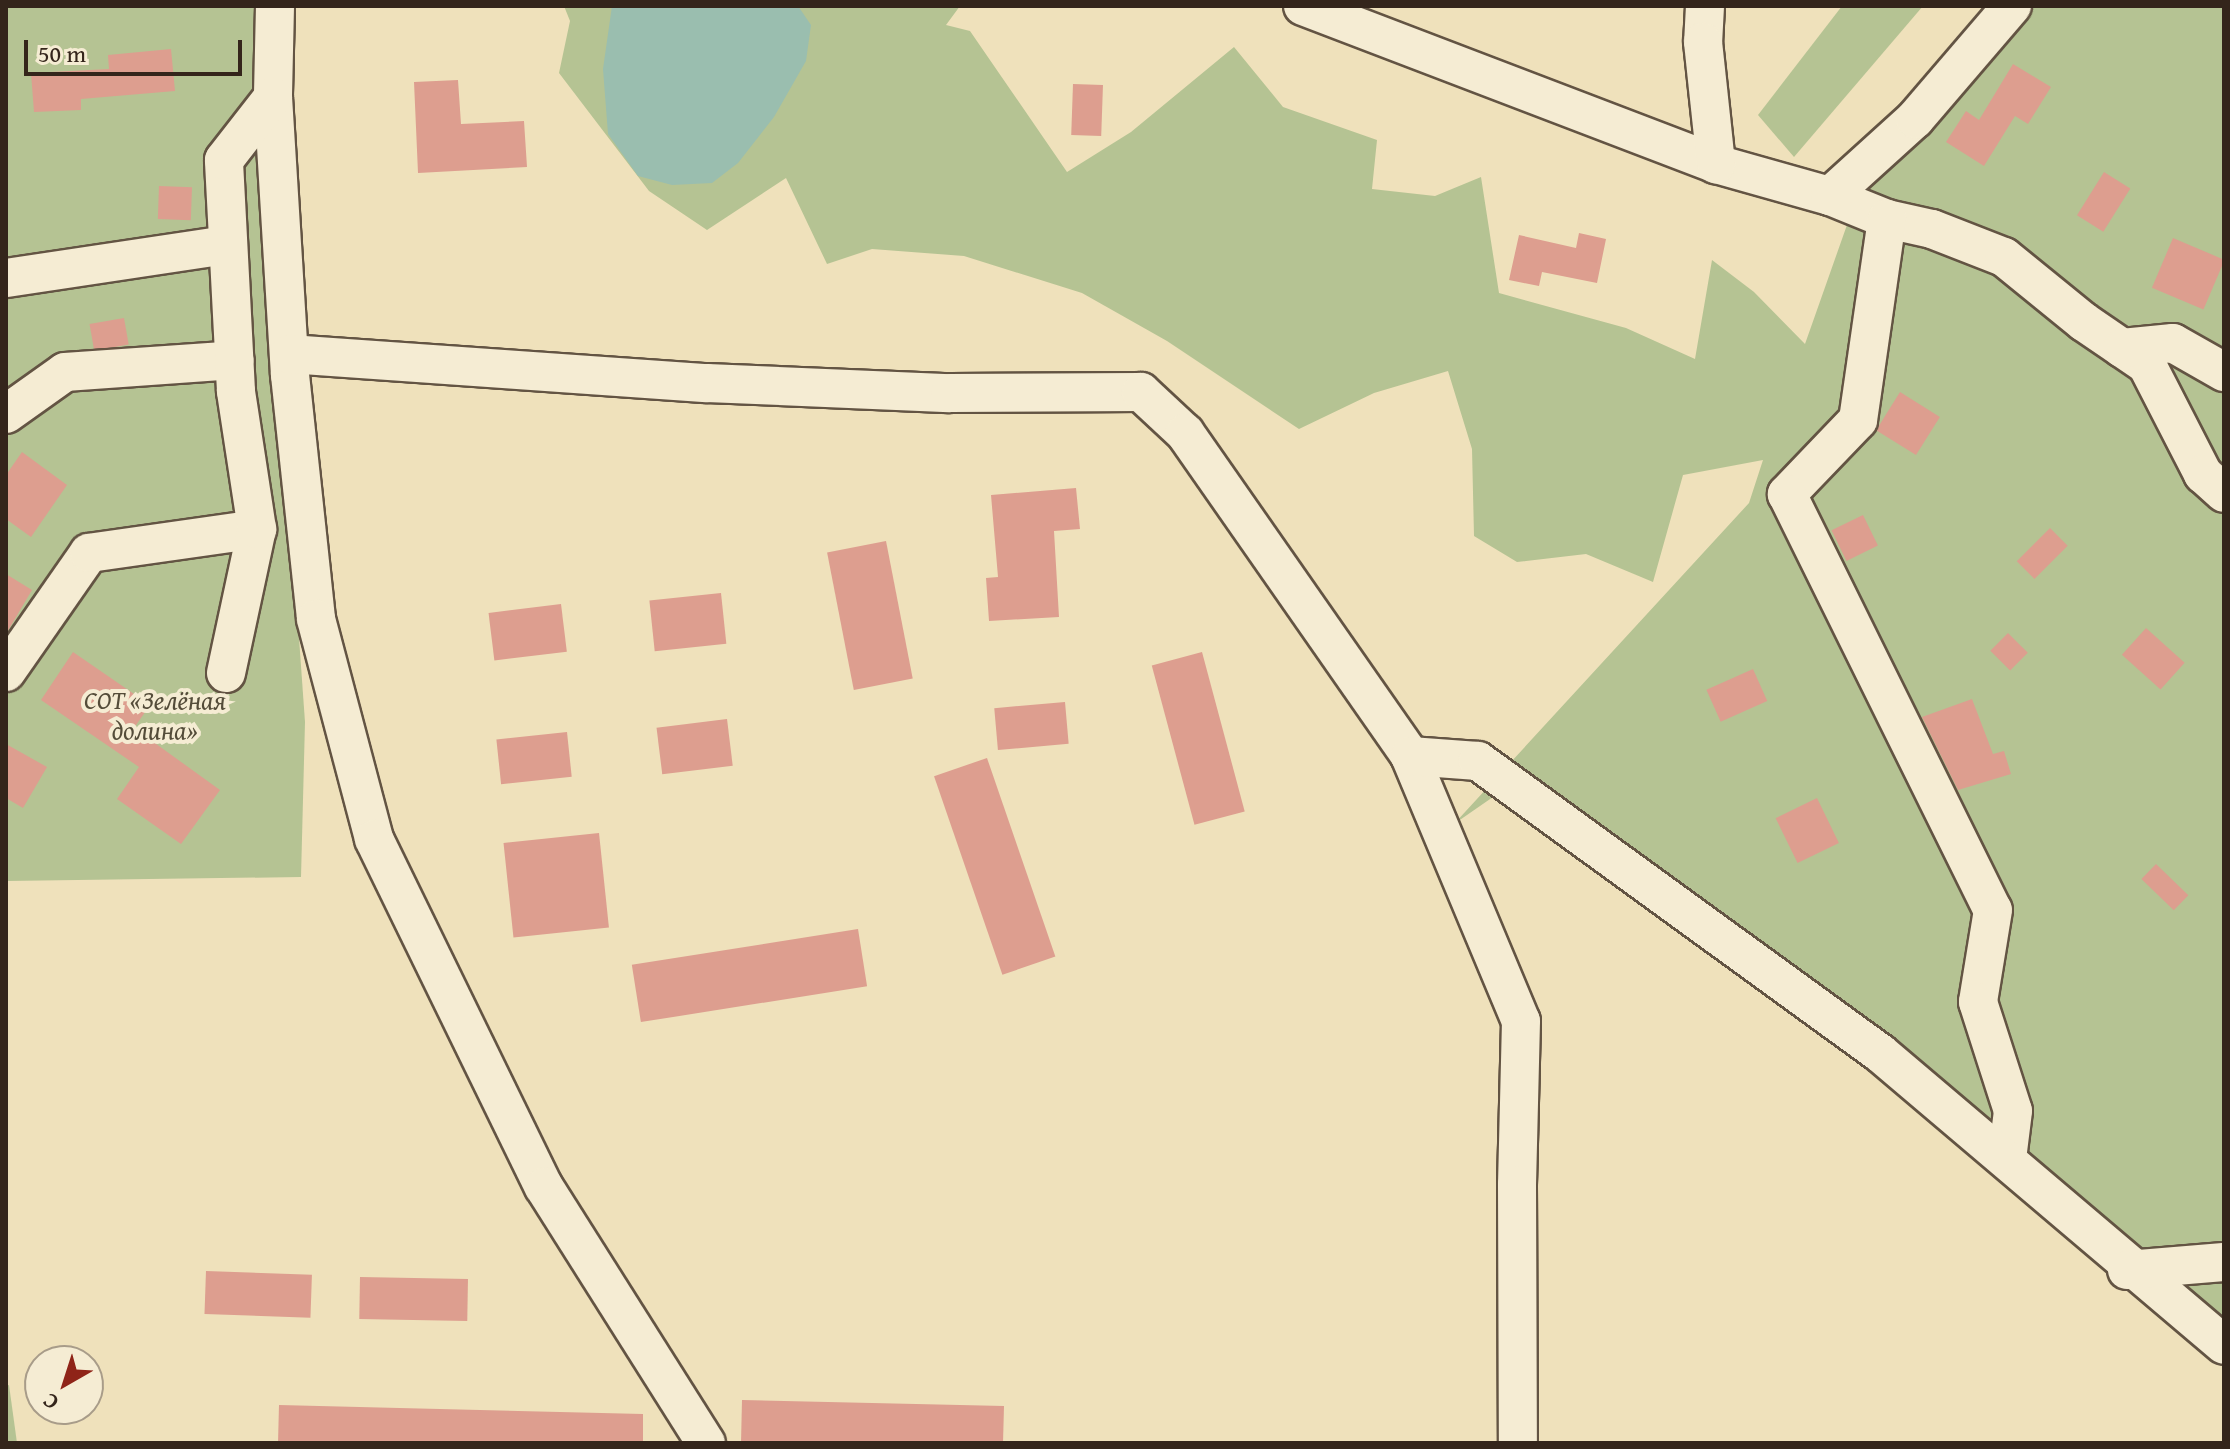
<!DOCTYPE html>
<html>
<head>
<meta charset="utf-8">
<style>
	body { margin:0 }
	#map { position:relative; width:2230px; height:1449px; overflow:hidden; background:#efe1bb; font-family:"Gentium Book Plus",serif }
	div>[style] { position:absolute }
	.green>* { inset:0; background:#b5c393 }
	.water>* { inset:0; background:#9abeaf }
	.building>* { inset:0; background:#dd9e8f; transform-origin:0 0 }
	.roads { filter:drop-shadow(2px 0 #635443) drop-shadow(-2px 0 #635443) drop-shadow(0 2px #635443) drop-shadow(0 -2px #635443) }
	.minor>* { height:38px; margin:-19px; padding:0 19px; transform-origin:19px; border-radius:19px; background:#f5ecd3 }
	span { translate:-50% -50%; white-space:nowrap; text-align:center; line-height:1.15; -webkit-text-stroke:8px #f5ecd3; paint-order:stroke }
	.park-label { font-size:26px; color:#544c39; font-style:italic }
	.frame { position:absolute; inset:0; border:8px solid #34251b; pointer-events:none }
	.north { position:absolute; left:24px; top:1345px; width:80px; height:80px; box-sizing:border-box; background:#f5ecd3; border:2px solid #a89c89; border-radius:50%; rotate:219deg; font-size:22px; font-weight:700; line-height:32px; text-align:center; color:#34251b }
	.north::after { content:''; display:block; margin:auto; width:28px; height:36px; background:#8f2418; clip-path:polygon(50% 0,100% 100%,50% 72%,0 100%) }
	.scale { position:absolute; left:24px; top:40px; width:218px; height:36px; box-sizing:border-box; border:4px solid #34251b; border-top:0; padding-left:10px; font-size:24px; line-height:28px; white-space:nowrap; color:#34251b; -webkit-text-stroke:6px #f5ecd3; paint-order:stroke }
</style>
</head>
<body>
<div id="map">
	<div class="green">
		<i style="clip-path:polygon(6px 6px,254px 6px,305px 722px,301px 877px,6px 881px)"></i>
		<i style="clip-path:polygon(564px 6px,960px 6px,946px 25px,970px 31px,1067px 172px,1131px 132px,1234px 47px,1283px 107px,1377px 140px,1372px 189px,1435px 196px,1481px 177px,1499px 293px,1626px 328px,1695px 359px,1712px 260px,1754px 292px,1805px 344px,1872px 154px,1999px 6px,2224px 6px,2224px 1356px,1992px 1165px,1506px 788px,1454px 824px,1749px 503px,1763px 460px,1683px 475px,1653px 582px,1586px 554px,1517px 562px,1474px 536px,1472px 449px,1448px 371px,1374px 393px,1299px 429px,1167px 341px,1082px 293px,964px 256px,872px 249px,827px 264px,786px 178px,707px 230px,649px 191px,559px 73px,570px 21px)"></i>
		<i style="clip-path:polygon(1842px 6px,1923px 6px,1794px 157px,1758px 115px)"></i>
		<i style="clip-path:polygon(9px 1385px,17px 1443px,6px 1443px,6px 1386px)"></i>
	</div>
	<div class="water">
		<i style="clip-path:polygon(612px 6px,798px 6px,811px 25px,806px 61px,774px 117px,738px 163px,712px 183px,672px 185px,638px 176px,608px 134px,603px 69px)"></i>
	</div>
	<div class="building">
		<i style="clip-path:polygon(171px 49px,175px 91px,81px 99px,81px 110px,34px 112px,31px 73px,109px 69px,108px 55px)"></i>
		<i style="clip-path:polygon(2013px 64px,2051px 87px,2028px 124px,2015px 116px,1984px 166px,1946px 142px,1966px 111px,1979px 120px)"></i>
		<i style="clip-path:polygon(458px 80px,461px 124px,524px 121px,527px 167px,418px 173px,414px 82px)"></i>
		<i style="left:1073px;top:84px;width:30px;height:51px;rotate:2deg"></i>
		<i style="left:2104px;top:172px;width:31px;height:51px;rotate:32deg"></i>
		<i style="left:159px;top:186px;width:33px;height:33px;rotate:2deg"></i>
		<i style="clip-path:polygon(1579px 233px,1606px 239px,1597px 283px,1542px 272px,1539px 286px,1509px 280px,1519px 235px,1576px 248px)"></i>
		<i style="left:2173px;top:238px;width:56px;height:54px;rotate:23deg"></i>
		<i style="left:124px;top:318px;width:27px;height:35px;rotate:80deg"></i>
		<i style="left:1900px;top:392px;width:47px;height:45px;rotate:32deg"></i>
		<i style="clip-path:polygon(22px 452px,67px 485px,31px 537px,6px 519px,6px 475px)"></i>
		<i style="clip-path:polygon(1076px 488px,1080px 529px,1054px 531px,1059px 617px,989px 621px,986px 578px,998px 577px,991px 495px)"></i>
		<i style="left:1863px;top:515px;width:34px;height:35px;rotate:64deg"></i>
		<i style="left:2050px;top:528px;width:25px;height:47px;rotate:45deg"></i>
		<i style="left:886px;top:541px;width:140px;height:60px;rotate:79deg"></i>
		<i style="clip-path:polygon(6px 574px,32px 590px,6px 634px)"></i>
		<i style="left:721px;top:593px;width:51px;height:72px;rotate:84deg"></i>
		<i style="left:561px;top:604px;width:48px;height:73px;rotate:83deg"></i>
		<i style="left:2146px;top:628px;width:52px;height:36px;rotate:42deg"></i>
		<i style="left:2008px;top:633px;width:28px;height:25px;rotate:45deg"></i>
		<i style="clip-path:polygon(73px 652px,150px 705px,134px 728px,220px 790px,181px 844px,117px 799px,139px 767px,41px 700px)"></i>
		<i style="left:1202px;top:652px;width:165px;height:52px;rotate:75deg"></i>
		<i style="left:1753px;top:669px;width:35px;height:51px;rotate:66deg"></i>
		<i style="clip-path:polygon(1972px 699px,1993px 754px,2004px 751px,2011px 774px,1958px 790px,1922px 717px)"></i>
		<i style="left:1065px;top:702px;width:42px;height:71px;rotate:85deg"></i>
		<i style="left:727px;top:719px;width:47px;height:71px;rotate:83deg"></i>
		<i style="left:567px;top:732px;width:45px;height:71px;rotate:84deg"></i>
		<i style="clip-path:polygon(6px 744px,47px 767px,23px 808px,6px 798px)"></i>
		<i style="left:987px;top:758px;width:210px;height:56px;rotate:71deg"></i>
		<i style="left:1817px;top:798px;width:50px;height:46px;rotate:64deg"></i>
		<i style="left:599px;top:833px;width:95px;height:96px;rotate:84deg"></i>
		<i style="left:2156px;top:864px;width:45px;height:21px;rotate:44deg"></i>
		<i style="left:858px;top:929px;width:58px;height:229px;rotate:81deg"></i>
		<i style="left:206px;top:1271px;width:106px;height:43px;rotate:2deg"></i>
		<i style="left:360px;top:1277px;width:108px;height:42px;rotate:1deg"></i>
		<i style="clip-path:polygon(742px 1400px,1004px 1406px,1003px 1443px,741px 1443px)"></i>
		<i style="clip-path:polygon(279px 1405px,643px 1414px,643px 1443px,278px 1443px)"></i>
	</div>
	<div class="roads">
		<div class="minor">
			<i style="left:275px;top:6px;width:91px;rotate:91.3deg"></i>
			<i style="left:273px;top:97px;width:279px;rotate:86.5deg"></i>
			<i style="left:290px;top:375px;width:245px;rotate:83.9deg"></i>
			<i style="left:316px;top:619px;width:228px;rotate:75.2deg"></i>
			<i style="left:374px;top:839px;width:387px;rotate:64deg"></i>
			<i style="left:544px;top:1187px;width:303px;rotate:57.7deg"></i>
			<i style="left:1303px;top:6px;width:442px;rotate:20.9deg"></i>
			<i style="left:1716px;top:164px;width:118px;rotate:15.7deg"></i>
			<i style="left:1830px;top:196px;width:61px;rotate:22deg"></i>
			<i style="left:1887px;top:219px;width:46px;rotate:12.5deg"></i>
			<i style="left:1932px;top:229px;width:77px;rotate:21.3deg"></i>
			<i style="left:2004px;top:257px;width:103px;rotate:39.1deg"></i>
			<i style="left:2084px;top:322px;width:76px;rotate:34.3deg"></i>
			<i style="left:2147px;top:365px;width:123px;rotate:62.8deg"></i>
			<i style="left:2203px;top:474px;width:28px;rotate:42deg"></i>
			<i style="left:1705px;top:6px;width:36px;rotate:93deg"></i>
			<i style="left:1703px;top:42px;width:123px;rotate:83.9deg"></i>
			<i style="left:1830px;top:196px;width:115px;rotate:-42.2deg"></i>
			<i style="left:1915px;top:119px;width:149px;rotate:-49.4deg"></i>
			<i style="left:1887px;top:219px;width:203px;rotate:98.2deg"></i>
			<i style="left:1858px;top:420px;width:103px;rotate:133.8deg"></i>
			<i style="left:1787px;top:494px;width:464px;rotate:63.7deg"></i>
			<i style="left:1993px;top:910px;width:93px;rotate:99.3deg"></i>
			<i style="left:1978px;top:1002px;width:114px;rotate:72.2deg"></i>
			<i style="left:2013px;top:1111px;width:48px;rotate:97.1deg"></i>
			<i style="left:6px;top:278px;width:224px;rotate:-8.5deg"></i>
			<i style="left:2122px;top:348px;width:51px;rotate:-5.6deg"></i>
			<i style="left:2173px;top:343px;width:59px;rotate:29.6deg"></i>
			<i style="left:289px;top:354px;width:419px;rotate:4deg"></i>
			<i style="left:707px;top:383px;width:243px;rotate:2.4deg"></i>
			<i style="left:950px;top:393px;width:191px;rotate:-0.3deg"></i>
			<i style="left:1141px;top:392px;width:60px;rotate:43deg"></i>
			<i style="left:1185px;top:433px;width:394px;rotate:55.1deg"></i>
			<i style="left:1410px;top:756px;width:287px;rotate:67.3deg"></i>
			<i style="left:1521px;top:1021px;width:164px;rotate:91.4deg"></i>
			<i style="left:1517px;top:1185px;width:258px;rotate:89.8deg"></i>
			<i style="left:6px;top:414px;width:72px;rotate:-35.4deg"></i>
			<i style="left:65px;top:372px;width:170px;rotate:-4deg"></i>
			<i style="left:6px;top:672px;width:145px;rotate:-55.1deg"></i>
			<i style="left:89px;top:553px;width:170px;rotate:-8.1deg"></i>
			<i style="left:226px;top:673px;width:147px;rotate:-77.9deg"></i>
			<i style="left:257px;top:529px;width:140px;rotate:-98.7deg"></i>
			<i style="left:236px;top:391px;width:231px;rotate:-93deg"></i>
			<i style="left:224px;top:160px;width:80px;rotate:-52.1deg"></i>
			<i style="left:1410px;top:756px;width:68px;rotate:4.2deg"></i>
			<i style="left:1478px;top:761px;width:497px;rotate:36deg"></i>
			<i style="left:1880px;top:1053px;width:451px;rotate:40.3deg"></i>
			<i style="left:2127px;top:1270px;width:97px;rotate:-4.7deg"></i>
		</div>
	</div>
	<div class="park-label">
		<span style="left:155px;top:715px">СОТ «Зелёная<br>долина»</span>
	</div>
	<div class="frame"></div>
	<div class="north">С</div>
	<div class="scale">50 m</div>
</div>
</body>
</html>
